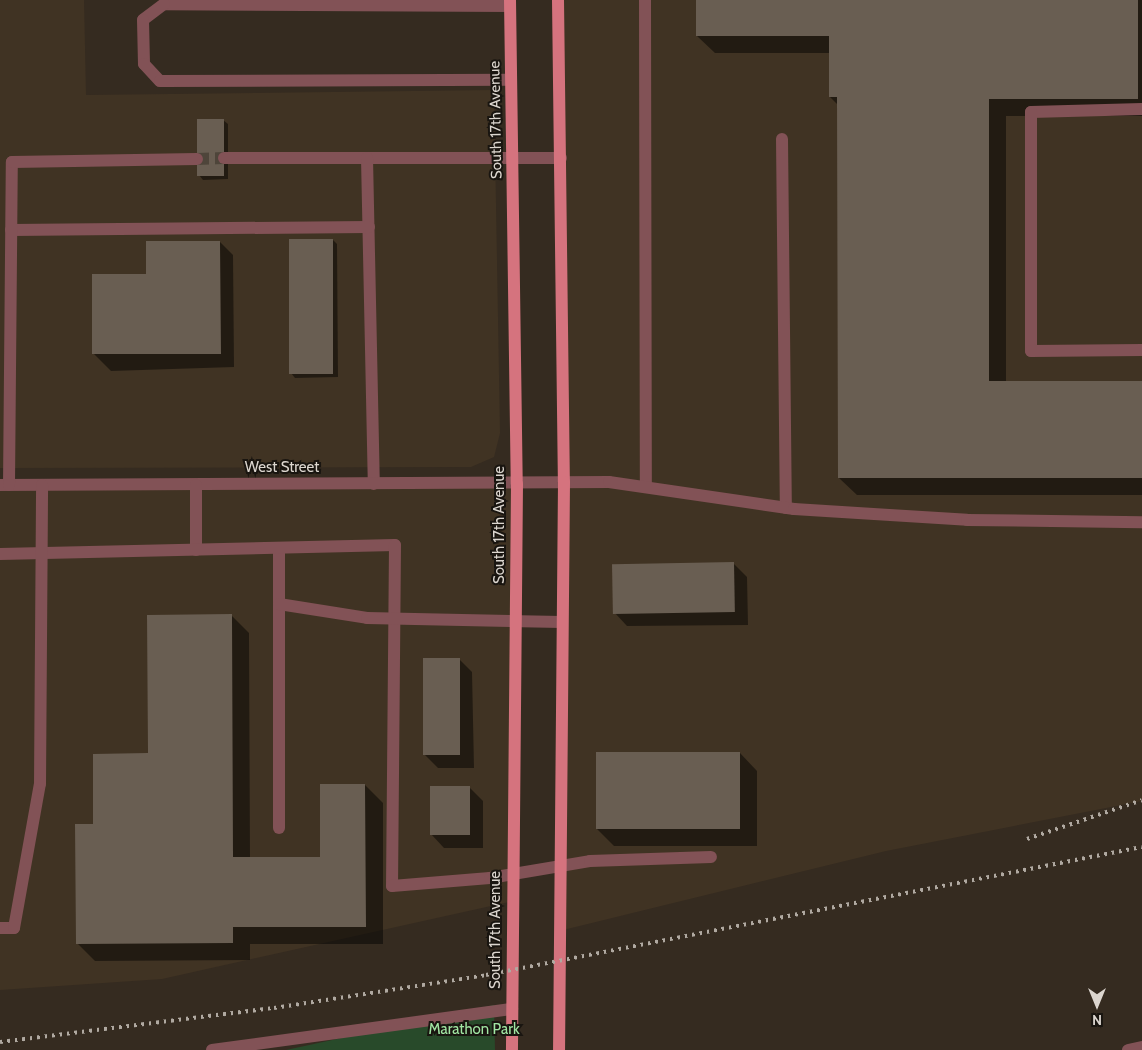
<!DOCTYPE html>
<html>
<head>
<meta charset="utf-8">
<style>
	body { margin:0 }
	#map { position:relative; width:1142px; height:1050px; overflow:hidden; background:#352b20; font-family:Cabin,sans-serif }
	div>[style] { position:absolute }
	.built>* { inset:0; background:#403323 }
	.green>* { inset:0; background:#284a2a }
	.shadow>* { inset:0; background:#0007 }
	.building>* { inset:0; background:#695e52; transform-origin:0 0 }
	.minor-tunnel>* { height:12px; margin-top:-6px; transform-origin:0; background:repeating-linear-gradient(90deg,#4e453a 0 12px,transparent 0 18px) }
	.minor>* { height:12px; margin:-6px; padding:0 6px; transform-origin:6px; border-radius:6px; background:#825256 }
	.major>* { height:12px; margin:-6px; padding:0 6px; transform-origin:6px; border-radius:6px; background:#d5737e }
	.rail>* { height:4px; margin-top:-2px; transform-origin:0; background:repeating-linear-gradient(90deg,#b0a9a1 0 2.5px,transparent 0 7.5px) }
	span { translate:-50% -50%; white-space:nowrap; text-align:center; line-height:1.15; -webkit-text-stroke:4px #191510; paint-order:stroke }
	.street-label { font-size:15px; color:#dcd6cf }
	.park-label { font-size:15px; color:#a1e6a3 }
	.north { position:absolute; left:1072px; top:980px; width:50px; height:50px; -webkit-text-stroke:4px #191510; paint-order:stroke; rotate:180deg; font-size:14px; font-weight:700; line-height:20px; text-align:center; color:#dcd6cf }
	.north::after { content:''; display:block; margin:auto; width:18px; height:22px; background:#dcd6cf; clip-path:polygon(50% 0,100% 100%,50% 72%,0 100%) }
</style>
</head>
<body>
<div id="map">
	<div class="built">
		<i style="clip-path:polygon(0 0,84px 0,86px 95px,494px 90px,500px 433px,494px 457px,471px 467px,0 468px)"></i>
		<i style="clip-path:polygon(558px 0,1142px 0,1142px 801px,886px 851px,559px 931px)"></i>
		<i style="clip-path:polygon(517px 484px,513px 901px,162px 979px,0 990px,0 485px)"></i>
	</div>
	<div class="green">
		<i style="clip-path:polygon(494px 1005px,495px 1050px,286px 1050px)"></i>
	</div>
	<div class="shadow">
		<i style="clip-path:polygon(697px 0,1142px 0,1142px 116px,1006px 116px,1006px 382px,1142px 382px,1142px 495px,857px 495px,839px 478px,838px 105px,830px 97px,830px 53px,715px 53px,697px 36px)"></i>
		<i style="clip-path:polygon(223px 120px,228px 124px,228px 179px,203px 180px,199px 175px)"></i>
		<i style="clip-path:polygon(333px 240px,337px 244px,338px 377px,295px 378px,291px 373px)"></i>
		<i style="clip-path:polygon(220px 242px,233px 255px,234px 367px,111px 371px,94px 354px,147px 275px)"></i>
		<i style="clip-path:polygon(734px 564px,747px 577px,748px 625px,627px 626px,614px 612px)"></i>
		<i style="clip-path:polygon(231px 615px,249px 633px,250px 858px,321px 858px,365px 785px,383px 803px,383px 944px,250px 944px,250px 960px,95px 961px,77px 943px,95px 825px,149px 755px)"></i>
		<i style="clip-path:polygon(459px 659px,472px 672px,474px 768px,438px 768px,425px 755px)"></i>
		<i style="clip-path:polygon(740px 753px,757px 771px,757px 846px,614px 846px,597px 829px)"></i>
		<i style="clip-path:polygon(469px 787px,483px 801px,483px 848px,444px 848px,431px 834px)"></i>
	</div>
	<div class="building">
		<i style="clip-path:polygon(696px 0,1138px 0,1138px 99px,989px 99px,989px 381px,1142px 381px,1142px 478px,838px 478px,837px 97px,829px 97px,829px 36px,696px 36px)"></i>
		<i style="left:197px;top:119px;width:27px;height:57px"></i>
		<i style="left:289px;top:239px;width:44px;height:135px"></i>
		<i style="clip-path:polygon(146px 241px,220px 241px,221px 354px,92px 354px,92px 274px,146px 274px)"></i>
		<i style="left:734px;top:562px;width:50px;height:122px;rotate:89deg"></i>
		<i style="clip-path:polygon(232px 614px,233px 857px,320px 857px,320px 784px,365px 784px,366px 927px,233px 927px,233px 943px,76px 944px,75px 824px,93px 824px,93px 754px,148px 753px,147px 615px)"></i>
		<i style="left:423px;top:658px;width:37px;height:97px"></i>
		<i style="left:740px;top:752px;width:77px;height:144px;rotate:90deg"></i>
		<i style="left:430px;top:786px;width:40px;height:49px"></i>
	</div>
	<div class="minor-tunnel">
		<i style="left:197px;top:159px;width:27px;rotate:-2deg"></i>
	</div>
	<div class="minor">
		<i style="left:645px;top:0;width:486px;rotate:89.9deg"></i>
		<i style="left:510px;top:6px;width:346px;rotate:-179.7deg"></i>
		<i style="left:164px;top:4px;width:26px;rotate:143deg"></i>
		<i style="left:143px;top:20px;width:44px;rotate:88.7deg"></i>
		<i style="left:144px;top:64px;width:23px;rotate:47deg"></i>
		<i style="left:160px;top:81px;width:351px;rotate:-0.2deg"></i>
		<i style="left:1142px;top:109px;width:111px;rotate:178.5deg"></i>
		<i style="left:1031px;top:112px;width:239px;rotate:90deg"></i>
		<i style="left:1031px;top:351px;width:111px;rotate:-0.5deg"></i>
		<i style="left:782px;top:139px;width:369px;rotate:89.4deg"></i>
		<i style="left:224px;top:158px;width:337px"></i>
		<i style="left:367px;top:158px;width:326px;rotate:88.8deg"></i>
		<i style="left:11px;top:230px;width:358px;rotate:-0.5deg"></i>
		<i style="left:0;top:485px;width:609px;rotate:-0.28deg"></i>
		<i style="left:609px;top:482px;width:187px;rotate:8.3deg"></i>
		<i style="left:794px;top:509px;width:173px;rotate:3.6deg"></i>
		<i style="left:967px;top:520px;width:175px;rotate:0.7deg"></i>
		<i style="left:9px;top:485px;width:323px;rotate:-89.5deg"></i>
		<i style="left:12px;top:162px;width:185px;rotate:-0.9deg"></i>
		<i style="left:196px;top:485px;width:65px;rotate:90deg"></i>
		<i style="left:279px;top:548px;width:280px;rotate:90deg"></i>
		<i style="left:0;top:554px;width:395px;rotate:-1.3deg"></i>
		<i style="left:395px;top:545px;width:341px;rotate:90.5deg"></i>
		<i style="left:392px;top:886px;width:98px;rotate:-4.7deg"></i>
		<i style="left:490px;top:878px;width:101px;rotate:-9.6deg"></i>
		<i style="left:590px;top:861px;width:121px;rotate:-1.9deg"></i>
		<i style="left:279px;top:604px;width:89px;rotate:9deg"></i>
		<i style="left:367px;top:618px;width:195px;rotate:1.2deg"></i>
		<i style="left:0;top:928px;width:14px"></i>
		<i style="left:14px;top:928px;width:146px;rotate:-79.8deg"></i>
		<i style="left:40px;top:784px;width:299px;rotate:-89.6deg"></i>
		<i style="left:212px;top:1050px;width:303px;rotate:-7.8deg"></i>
		<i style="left:1128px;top:1050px;width:14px;rotate:-12deg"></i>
	</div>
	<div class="major">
		<i style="left:510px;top:0;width:484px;rotate:89.2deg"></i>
		<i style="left:517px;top:484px;width:566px;rotate:90.51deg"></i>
		<i style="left:558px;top:0;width:482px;rotate:89.3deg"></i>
		<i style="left:564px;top:482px;width:568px;rotate:90.5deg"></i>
	</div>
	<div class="rail">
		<i style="left:1027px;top:839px;width:121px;rotate:-18.7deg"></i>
		<i style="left:0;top:1042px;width:276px;rotate:-7.1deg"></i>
		<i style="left:274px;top:1008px;width:215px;rotate:-8.8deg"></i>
		<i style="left:486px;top:975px;width:668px;rotate:-11.04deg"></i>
	</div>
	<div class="street-label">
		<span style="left:496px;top:120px;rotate:-91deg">South 17th Avenue</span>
		<span style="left:282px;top:468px">West Street</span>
		<span style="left:500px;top:525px;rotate:-90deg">South 17th Avenue</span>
		<span style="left:496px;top:930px;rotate:-90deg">South 17th Avenue</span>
	</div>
	<div class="park-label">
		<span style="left:474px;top:1030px">Marathon Park</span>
	</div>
	<div class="north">N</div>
</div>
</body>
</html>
